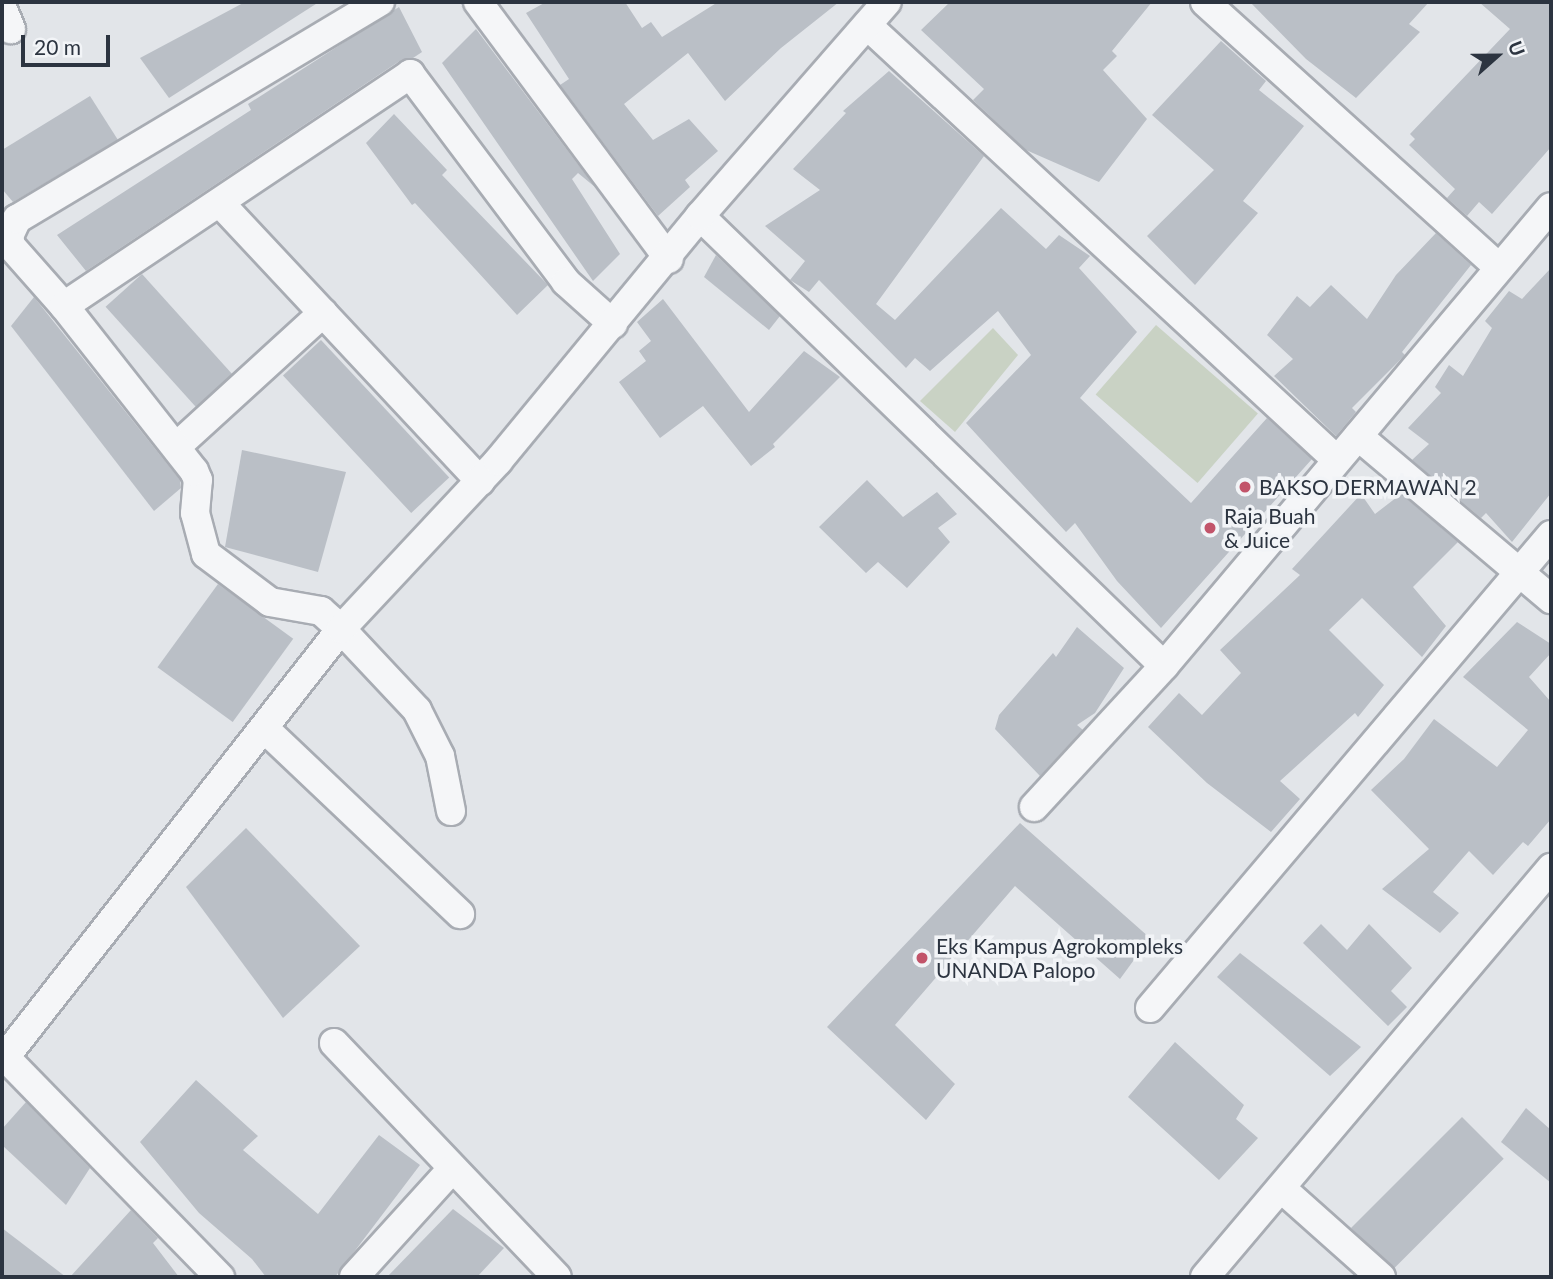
<!DOCTYPE html>
<html>
<head>
<meta charset="utf-8">
<style>
	body { margin:0 }
	#map { position:relative; width:1553px; height:1279px; overflow:hidden; background:#e2e5e9; font-family:Lato,sans-serif }
	div>[style] { position:absolute }
	.green>* { inset:0; background:#c9d2c4; transform-origin:0 0 }
	.building>* { inset:0; background:#babfc6; transform-origin:0 0 }
	.roads { filter:drop-shadow(2px 0 #a8acb3) drop-shadow(-2px 0 #a8acb3) drop-shadow(0 2px #a8acb3) drop-shadow(0 -2px #a8acb3) }
	.minor>* { height:28px; margin:-14px; padding:0 14px; transform-origin:14px; border-radius:14px; background:#f5f6f8 }
	.dots>* { width:19px; height:19px; translate:-50% -50%; box-sizing:border-box; border:4px solid #f2f4f7; border-radius:50% }
	span { translate:-50% -50%; white-space:nowrap; text-align:center; line-height:1.15; -webkit-text-stroke:7px #f2f4f7; paint-order:stroke }
	.poi-label { font-size:21px; color:#2c3440 }
	.left { translate:0 -50%; text-align:left }
	.frame { position:absolute; inset:0; border:4px solid #2c3440; pointer-events:none }
	.north { position:absolute; left:1462px; top:21px; width:70px; height:70px; -webkit-text-stroke:5px #f2f4f7; paint-order:stroke; rotate:69deg; font-size:19px; font-weight:700; line-height:28px; text-align:center; color:#2c3440 }
	.north::after { content:''; display:block; margin:auto; width:24px; height:32px; background:#2c3440; clip-path:polygon(50% 0,100% 100%,50% 72%,0 100%) }
	.scale { position:absolute; left:21px; top:35px; width:89px; height:32px; box-sizing:border-box; border:4px solid #2c3440; border-top:0; padding-left:9px; font-size:21px; line-height:24px; white-space:nowrap; color:#2c3440; -webkit-text-stroke:5px #f2f4f7; paint-order:stroke }
</style>
</head>
<body>
<div id="map">
	<div class="green">
		<i style="left:1156px;top:325px;width:135px;height:92px;rotate:41deg"></i>
		<i style="clip-path:polygon(993px 328px,1018px 355px,955px 432px,920px 401px)"></i>
	</div>
	<div class="building">
		<i style="clip-path:polygon(245px 2px,319px 2px,169px 98px,140px 58px)"></i>
		<i style="clip-path:polygon(546px 2px,625px 2px,642px 28px,651px 22px,662px 37px,718px 2px,839px 2px,781px 48px,725px 101px,688px 53px,624px 104px,653px 140px,689px 119px,718px 151px,685px 180px,690px 187px,658px 216px,560px 85px,569px 79px,526px 13px)"></i>
		<i style="clip-path:polygon(950px 2px,1152px 2px,1112px 51px,1117px 56px,1103px 70px,1147px 119px,1099px 182px,1026px 150px,973px 100px,984px 89px,921px 30px)"></i>
		<i style="clip-path:polygon(1250px 2px,1429px 2px,1409px 24px,1420px 32px,1356px 98px,1306px 59px)"></i>
		<i style="clip-path:polygon(1479px 2px,1551px 2px,1551px 147px,1492px 214px,1479px 202px,1467px 216px,1447px 198px,1455px 189px,1409px 145px,1415px 139px,1410px 134px,1510px 29px)"></i>
		<i style="clip-path:polygon(399px 7px,422px 52px,413px 58px,401px 60px,86px 271px,57px 235px,251px 110px,248px 104px)"></i>
		<i style="clip-path:polygon(476px 29px,595px 187px,578px 173px,572px 179px,620px 254px,593px 281px,442px 63px)"></i>
		<i style="clip-path:polygon(1221px 41px,1266px 81px,1259px 90px,1304px 126px,1243px 201px,1258px 213px,1195px 285px,1147px 236px,1214px 170px,1152px 115px)"></i>
		<i style="clip-path:polygon(889px 71px,984px 156px,876px 304px,895px 320px,1001px 208px,1046px 249px,1059px 235px,1090px 256px,1079px 268px,1137px 332px,1080px 398px,1191px 503px,1267px 418px,1312px 459px,1161px 628px,1117px 581px,1075px 523px,1066px 532px,966px 423px,1031px 355px,998px 311px,930px 371px,915px 358px,906px 368px,819px 280px,809px 292px,790px 280px,805px 261px,765px 226px,820px 190px,793px 169px,846px 113px,843px 111px)"></i>
		<i style="clip-path:polygon(90px 96px,118px 140px,13px 202px,2px 189px,2px 150px)"></i>
		<i style="clip-path:polygon(394px 114px,447px 170px,442px 175px,548px 285px,517px 315px,415px 203px,412px 205px,366px 143px)"></i>
		<i style="clip-path:polygon(1436px 233px,1471px 265px,1402px 352px,1405px 355px,1352px 408px,1356px 412px,1336px 436px,1274px 376px,1293px 359px,1267px 335px,1297px 296px,1310px 307px,1331px 285px,1367px 319px,1396px 275px)"></i>
		<i style="clip-path:polygon(716px 255px,780px 316px,769px 330px,704px 277px)"></i>
		<i style="clip-path:polygon(1551px 268px,1551px 493px,1512px 542px,1486px 513px,1481px 518px,1412px 460px,1429px 444px,1408px 428px,1441px 393px,1435px 387px,1449px 365px,1463px 376px,1492px 328px,1485px 321px,1509px 291px,1522px 299px)"></i>
		<i style="left:142px;top:274px;width:135px;height:49px;rotate:48deg"></i>
		<i style="clip-path:polygon(34px 297px,180px 480px,181px 488px,154px 511px,11px 326px)"></i>
		<i style="clip-path:polygon(663px 299px,749px 412px,804px 351px,840px 377px,773px 444px,775px 447px,751px 466px,703px 406px,660px 438px,619px 382px,646px 361px,639px 351px,651px 341px,637px 322px)"></i>
		<i style="left:321px;top:340px;width:188px;height:52px;rotate:47deg"></i>
		<i style="clip-path:polygon(242px 450px,346px 472px,318px 572px,225px 547px)"></i>
		<i style="clip-path:polygon(867px 480px,903px 517px,937px 492px,957px 514px,938px 528px,950px 542px,907px 588px,878px 562px,866px 573px,819px 527px)"></i>
		<i style="clip-path:polygon(1361px 494px,1375px 514px,1401px 494px,1458px 542px,1413px 587px,1446px 626px,1422px 657px,1362px 598px,1329px 630px,1384px 685px,1358px 717px,1355px 713px,1280px 781px,1300px 799px,1271px 832px,1207px 783px,1148px 727px,1179px 693px,1202px 715px,1241px 673px,1220px 650px,1300px 575px,1292px 569px)"></i>
		<i style="left:218px;top:584px;width:93px;height:103px;rotate:36deg"></i>
		<i style="clip-path:polygon(1517px 622px,1551px 644px,1551px 653px,1529px 677px,1551px 702px,1551px 819px,1528px 846px,1523px 842px,1493px 875px,1469px 851px,1433px 892px,1459px 913px,1440px 933px,1382px 889px,1429px 849px,1371px 790px,1404px 759px,1434px 719px,1497px 767px,1528px 730px,1463px 677px)"></i>
		<i style="clip-path:polygon(1077px 627px,1124px 668px,1095px 713px,1077px 725px,1083px 730px,1040px 776px,995px 729px,999px 715px,1053px 653px,1056px 657px)"></i>
		<i style="clip-path:polygon(1020px 823px,1150px 938px,1120px 979px,1015px 886px,895px 1025px,955px 1084px,926px 1120px,827px 1027px)"></i>
		<i style="clip-path:polygon(246px 828px,360px 946px,283px 1018px,186px 887px)"></i>
		<i style="clip-path:polygon(1321px 924px,1347px 950px,1369px 924px,1412px 968px,1391px 991px,1407px 1007px,1388px 1026px,1303px 943px)"></i>
		<i style="clip-path:polygon(1240px 953px,1361px 1047px,1330px 1076px,1217px 977px)"></i>
		<i style="clip-path:polygon(1175px 1042px,1244px 1105px,1236px 1119px,1258px 1138px,1219px 1180px,1128px 1097px)"></i>
		<i style="clip-path:polygon(196px 1080px,258px 1136px,243px 1150px,318px 1214px,379px 1135px,420px 1165px,335px 1277px,266px 1277px,252px 1259px,199px 1213px,140px 1142px)"></i>
		<i style="clip-path:polygon(26px 1102px,90px 1168px,66px 1205px,2px 1145px,2px 1129px)"></i>
		<i style="clip-path:polygon(1526px 1108px,1551px 1130px,1551px 1183px,1501px 1142px)"></i>
		<i style="left:1462px;top:1117px;width:59px;height:157px;rotate:45deg"></i>
		<i style="clip-path:polygon(453px 1209px,504px 1248px,477px 1277px,387px 1277px)"></i>
		<i style="clip-path:polygon(131px 1210px,158px 1238px,153px 1243px,179px 1277px,70px 1277px)"></i>
		<i style="clip-path:polygon(2px 1228px,66px 1277px,2px 1277px)"></i>
	</div>
	<div class="roads">
		<div class="minor">
			<i style="left:478px;top:2px;width:320px;rotate:53.4deg"></i>
			<i style="left:1205px;top:2px;width:395px;rotate:42.1deg"></i>
			<i style="left:2px;top:7px;width:24px;rotate:68deg"></i>
			<i style="left:867px;top:25px;width:640px;rotate:42.79deg"></i>
			<i style="left:220px;top:203px;width:381px;rotate:46.9deg"></i>
			<i style="left:700px;top:216px;width:646px;rotate:44.12deg"></i>
			<i style="left:64px;top:306px;width:80px;rotate:-131.5deg"></i>
			<i style="left:11px;top:246px;width:10px;rotate:-101deg"></i>
			<i style="left:9px;top:236px;width:19px;rotate:-65deg"></i>
			<i style="left:17px;top:219px;width:423px;rotate:-30.9deg"></i>
			<i style="left:1358px;top:436px;width:253px;rotate:40.2deg"></i>
			<i style="left:176px;top:447px;width:199px;rotate:-42.4deg"></i>
			<i style="left:265px;top:729px;width:269px;rotate:43.5deg"></i>
			<i style="left:1034px;top:807px;width:192px;rotate:-47.3deg"></i>
			<i style="left:1164px;top:666px;width:600px;rotate:-49.86deg"></i>
			<i style="left:451px;top:811px;width:56px;rotate:-101.3deg"></i>
			<i style="left:440px;top:756px;width:51px;rotate:-116.6deg"></i>
			<i style="left:417px;top:710px;width:111px;rotate:-133.2deg"></i>
			<i style="left:341px;top:629px;width:27px;rotate:-138deg"></i>
			<i style="left:321px;top:611px;width:52px;rotate:-170deg"></i>
			<i style="left:270px;top:602px;width:80px;rotate:-143.1deg"></i>
			<i style="left:206px;top:554px;width:42px;rotate:-105deg"></i>
			<i style="left:195px;top:513px;width:33px;rotate:-85deg"></i>
			<i style="left:198px;top:480px;width:10px;rotate:-114deg"></i>
			<i style="left:194px;top:471px;width:210px;rotate:-128.2deg"></i>
			<i style="left:64px;top:306px;width:417px;rotate:-33.8deg"></i>
			<i style="left:410px;top:74px;width:260px;rotate:53.1deg"></i>
			<i style="left:566px;top:282px;width:63px;rotate:41.8deg"></i>
			<i style="left:1150px;top:1008px;width:620px;rotate:-49.71deg"></i>
			<i style="left:334px;top:1043px;width:323px;rotate:46.4deg"></i>
			<i style="left:5px;top:1057px;width:308px;rotate:45.7deg"></i>
			<i style="left:2px;top:1061px;width:549px;rotate:-51.88deg"></i>
			<i style="left:341px;top:629px;width:230px;rotate:-46.9deg"></i>
			<i style="left:498px;top:461px;width:318px;rotate:-50.5deg"></i>
			<i style="left:700px;top:216px;width:284px;rotate:-48.9deg"></i>
			<i style="left:1281px;top:1188px;width:134px;rotate:41.7deg"></i>
			<i style="left:354px;top:1277px;width:144px;rotate:-47.8deg"></i>
			<i style="left:1205px;top:1277px;width:536px;rotate:-49.77deg"></i>
		</div>
	</div>
	<div class="dots">
		<i style="left:1245px;top:487px;background:#c2546a"></i>
		<i style="left:1210px;top:528px;background:#c2546a"></i>
		<i style="left:922px;top:958px;background:#c2546a"></i>
	</div>
	<div class="poi-label">
		<span class="left" style="left:1259px;top:487px">BAKSO DERMAWAN 2</span>
		<span class="left" style="left:1224px;top:528px">Raja Buah<br>&amp; Juice</span>
		<span class="left" style="left:936px;top:958px">Eks Kampus Agrokompleks<br>UNANDA Palopo</span>
	</div>
	<div class="frame"></div>
	<div class="north">U</div>
	<div class="scale">20 m</div>
</div>
</body>
</html>
